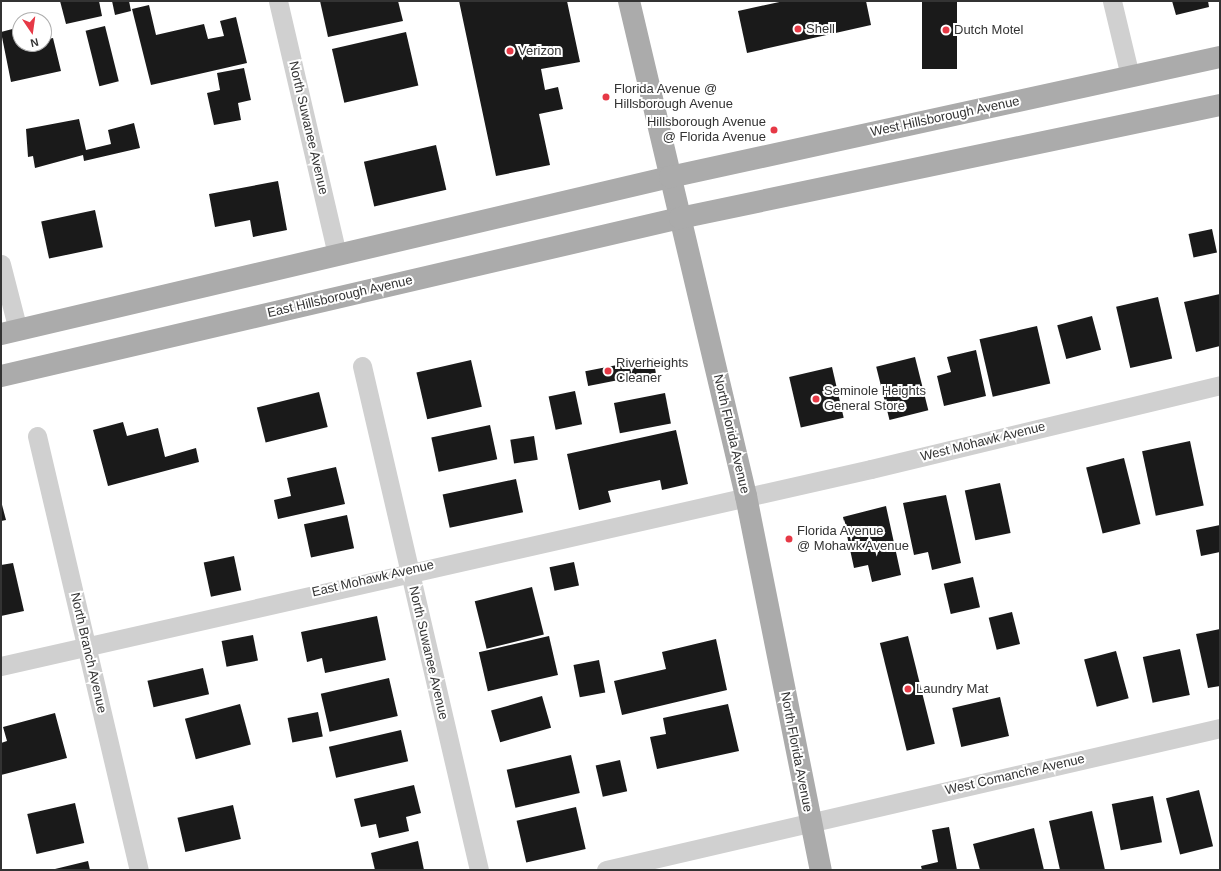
<!DOCTYPE html>
<html>
<head>
<meta charset="utf-8">
<style>
	body { margin:0 }
	#map { position:relative; width:1221px; height:871px; overflow:hidden; background:#fff; font-family:Arial,sans-serif }
	div>[style] { position:absolute }
	.building>* { inset:0; background:#1a1a1a; transform-origin:0 0 }
	.minor>* { height:19px; margin:-9.5px; padding:0 9.5px; transform-origin:9.5px; border-radius:9.5px; background:#d0d0d0 }
	.primary>* { height:22px; margin:-11px; padding:0 11px; transform-origin:11px; border-radius:11px; background:#ababab }
	.dots>* { width:11px; height:11px; translate:-50% -50%; box-sizing:border-box; border:2px solid #fff; border-radius:50% }
	span { translate:-50% -50%; white-space:nowrap; text-align:center; line-height:1.15; -webkit-text-stroke:4px #fff; paint-order:stroke }
	.poi-label { font-size:13px; color:#333 }
	.left { translate:0 -50%; text-align:left }
	.right { translate:-100% -50%; text-align:right }
	.street-label { font-size:13px; color:#333 }
	.frame { position:absolute; inset:0; border:2px solid #333; pointer-events:none }
	.north { position:absolute; left:12px; top:12px; width:40px; height:40px; box-sizing:border-box; background:#fff; border:1px solid #adadad; border-radius:50%; rotate:167deg; font-size:11px; font-weight:700; line-height:16px; text-align:center; color:#333 }
	.north::after { content:''; display:block; margin:auto; width:14px; height:18px; background:#e63946; clip-path:polygon(50% 0,100% 100%,50% 72%,0 100%) }
</style>
</head>
<body>
<div id="map">
	<div class="building">
		<i style="clip-path:polygon(60px 1px,99px 1px,102px 16px,66px 24px)"></i>
		<i style="clip-path:polygon(112px 1px,129px 1px,131px 11px,115px 15px)"></i>
		<i style="clip-path:polygon(320px 1px,398px 1px,403px 21px,328px 37px)"></i>
		<i style="clip-path:polygon(459px 1px,567px 1px,580px 62px,541px 69px,545px 90px,558px 87px,563px 109px,539px 114px,550px 165px,496px 176px)"></i>
		<i style="clip-path:polygon(784px 1px,866px 1px,871px 25px,747px 53px,738px 11px)"></i>
		<i style="left:922px;top:1px;width:35px;height:68px"></i>
		<i style="clip-path:polygon(1172px 1px,1208px 1px,1209px 7px,1176px 15px)"></i>
		<i style="clip-path:polygon(149px 5px,156px 35px,204px 24px,208px 39px,224px 36px,220px 21px,236px 17px,247px 63px,151px 85px,132px 9px)"></i>
		<i style="left:105px;top:26px;width:57px;height:20px;rotate:76deg"></i>
		<i style="clip-path:polygon(20px 27px,20px 44px,44px 44px,44px 40px,53px 38px,61px 71px,11px 82px,1px 32px)"></i>
		<i style="left:406px;top:32px;width:55px;height:76px;rotate:77deg"></i>
		<i style="clip-path:polygon(244px 68px,251px 100px,238px 103px,241px 120px,214px 125px,207px 93px,220px 90px,217px 73px)"></i>
		<i style="clip-path:polygon(79px 119px,86px 150px,111px 144px,108px 130px,134px 123px,140px 148px,84px 161px,83px 155px,35px 168px,33px 156px,28px 157px,26px 129px)"></i>
		<i style="left:436px;top:145px;width:46px;height:74px;rotate:77deg"></i>
		<i style="clip-path:polygon(278px 181px,287px 230px,253px 237px,250px 220px,215px 227px,209px 194px)"></i>
		<i style="left:95px;top:210px;width:38px;height:55px;rotate:78deg"></i>
		<i style="left:1212px;top:229px;width:24px;height:24px;rotate:78deg"></i>
		<i style="clip-path:polygon(1220px 294px,1220px 346px,1196px 352px,1184px 302px)"></i>
		<i style="left:1158px;top:297px;width:63px;height:43px;rotate:77deg"></i>
		<i style="left:1092px;top:316px;width:35px;height:36px;rotate:75deg"></i>
		<i style="left:1037px;top:326px;width:59px;height:59px;rotate:77deg"></i>
		<i style="clip-path:polygon(976px 350px,986px 396px,944px 406px,937px 376px,951px 372px,947px 357px)"></i>
		<i style="left:915px;top:357px;width:55px;height:40px;rotate:76deg"></i>
		<i style="left:653px;top:358px;width:15px;height:69px;rotate:79deg"></i>
		<i style="left:471px;top:360px;width:48px;height:56px;rotate:77deg"></i>
		<i style="left:832px;top:367px;width:52px;height:44px;rotate:77deg"></i>
		<i style="left:575px;top:391px;width:34px;height:27px;rotate:78deg"></i>
		<i style="left:319px;top:392px;width:36px;height:64px;rotate:76deg"></i>
		<i style="left:665px;top:393px;width:31px;height:52px;rotate:79deg"></i>
		<i style="clip-path:polygon(123px 422px,127px 436px,158px 428px,165px 457px,196px 448px,199px 462px,108px 486px,93px 430px)"></i>
		<i style="left:490px;top:425px;width:35px;height:60px;rotate:78deg"></i>
		<i style="clip-path:polygon(676px 430px,688px 484px,662px 490px,660px 480px,608px 491px,611px 502px,579px 510px,567px 454px)"></i>
		<i style="left:534px;top:436px;width:24px;height:24px;rotate:81deg"></i>
		<i style="left:1190px;top:441px;width:66px;height:49px;rotate:78deg"></i>
		<i style="left:1124px;top:458px;width:68px;height:39px;rotate:76deg"></i>
		<i style="clip-path:polygon(336px 467px,345px 504px,278px 519px,274px 500px,291px 496px,287px 478px)"></i>
		<i style="left:516px;top:479px;width:34px;height:75px;rotate:78deg"></i>
		<i style="left:1000px;top:483px;width:51px;height:36px;rotate:78deg"></i>
		<i style="clip-path:polygon(946px 495px,961px 563px,932px 570px,928px 552px,914px 555px,903px 503px)"></i>
		<i style="clip-path:polygon(1px 501px,6px 520px,1px 521px)"></i>
		<i style="clip-path:polygon(886px 506px,901px 575px,872px 582px,868px 565px,854px 568px,843px 517px)"></i>
		<i style="left:347px;top:515px;width:34px;height:44px;rotate:78deg"></i>
		<i style="clip-path:polygon(1220px 525px,1220px 552px,1201px 556px,1196px 530px)"></i>
		<i style="left:234px;top:556px;width:35px;height:31px;rotate:78deg"></i>
		<i style="left:574px;top:562px;width:24px;height:25px;rotate:78deg"></i>
		<i style="clip-path:polygon(13px 563px,24px 611px,1px 616px,1px 565px)"></i>
		<i style="left:973px;top:577px;width:31px;height:30px;rotate:77deg"></i>
		<i style="left:532px;top:587px;width:49px;height:59px;rotate:76deg"></i>
		<i style="left:1012px;top:612px;width:33px;height:24px;rotate:76deg"></i>
		<i style="clip-path:polygon(377px 616px,386px 660px,325px 673px,322px 658px,307px 662px,301px 632px)"></i>
		<i style="clip-path:polygon(1220px 629px,1220px 686px,1208px 688px,1196px 634px)"></i>
		<i style="left:253px;top:635px;width:26px;height:32px;rotate:79deg"></i>
		<i style="left:549px;top:636px;width:40px;height:72px;rotate:77deg"></i>
		<i style="left:908px;top:636px;width:111px;height:29px;rotate:76deg"></i>
		<i style="clip-path:polygon(716px 639px,727px 690px,622px 715px,614px 681px,666px 669px,662px 652px)"></i>
		<i style="left:1180px;top:649px;width:47px;height:38px;rotate:78deg"></i>
		<i style="left:1116px;top:651px;width:49px;height:33px;rotate:75deg"></i>
		<i style="left:599px;top:660px;width:33px;height:26px;rotate:79deg"></i>
		<i style="left:203px;top:668px;width:27px;height:57px;rotate:77deg"></i>
		<i style="left:389px;top:678px;width:39px;height:70px;rotate:77deg"></i>
		<i style="left:542px;top:696px;width:33px;height:53px;rotate:74deg"></i>
		<i style="left:1000px;top:697px;width:40px;height:49px;rotate:77deg"></i>
		<i style="left:240px;top:704px;width:42px;height:57px;rotate:75deg"></i>
		<i style="clip-path:polygon(728px 704px,739px 751px,657px 769px,650px 737px,666px 734px,663px 718px)"></i>
		<i style="left:318px;top:712px;width:25px;height:31px;rotate:79deg"></i>
		<i style="clip-path:polygon(55px 713px,67px 758px,1px 775px,1px 743px,7px 741px,3px 727px)"></i>
		<i style="left:401px;top:730px;width:32px;height:74px;rotate:77deg"></i>
		<i style="left:571px;top:755px;width:39px;height:66px;rotate:77deg"></i>
		<i style="left:620px;top:760px;width:32px;height:25px;rotate:77deg"></i>
		<i style="clip-path:polygon(414px 785px,421px 813px,406px 817px,409px 831px,379px 838px,376px 824px,361px 827px,354px 799px)"></i>
		<i style="left:1199px;top:790px;width:58px;height:34px;rotate:76deg"></i>
		<i style="left:1153px;top:796px;width:47px;height:42px;rotate:79deg"></i>
		<i style="left:75px;top:803px;width:41px;height:49px;rotate:77deg"></i>
		<i style="left:233px;top:805px;width:35px;height:57px;rotate:77deg"></i>
		<i style="left:576px;top:807px;width:43px;height:61px;rotate:77deg"></i>
		<i style="clip-path:polygon(1092px 811px,1105px 870px,1060px 870px,1049px 821px)"></i>
		<i style="clip-path:polygon(949px 827px,957px 870px,922px 870px,921px 866px,938px 862px,932px 830px)"></i>
		<i style="clip-path:polygon(1034px 828px,1044px 870px,980px 870px,973px 844px)"></i>
		<i style="clip-path:polygon(418px 841px,424px 870px,375px 870px,371px 853px)"></i>
		<i style="clip-path:polygon(88px 861px,90px 870px,55px 870px,55px 869px)"></i>
	</div>
	<div class="minor">
		<i style="left:278px;top:1px;width:261px;rotate:76.9deg"></i>
		<i style="left:1112px;top:1px;width:77px;rotate:76.5deg"></i>
		<i style="left:1px;top:264px;width:68px;rotate:75.6deg"></i>
		<i style="left:362px;top:366px;width:517px;rotate:76.93deg"></i>
		<i style="left:37px;top:436px;width:446px;rotate:76.8deg"></i>
		<i style="left:1px;top:666px;width:892px;rotate:-12.76deg"></i>
		<i style="left:871px;top:469px;width:359px;rotate:-13.5deg"></i>
		<i style="left:606px;top:870px;width:630px;rotate:-13.02deg"></i>
	</div>
	<div class="primary">
		<i style="left:629px;top:1px;width:509px;rotate:76.7deg"></i>
		<i style="left:746px;top:496px;width:381px;rotate:78.7deg"></i>
		<i style="left:1px;top:334px;width:687px;rotate:-13.21deg"></i>
		<i style="left:670px;top:177px;width:563px;rotate:-12.31deg"></i>
		<i style="left:1px;top:376px;width:697px;rotate:-13.1deg"></i>
		<i style="left:680px;top:218px;width:552px;rotate:-11.82deg"></i>
	</div>
	<div class="dots">
		<i style="left:798px;top:29px;background:#e63946"></i>
		<i style="left:946px;top:30px;background:#e63946"></i>
		<i style="left:510px;top:51px;background:#e63946"></i>
		<i style="left:606px;top:97px;background:#e63946"></i>
		<i style="left:774px;top:130px;background:#e63946"></i>
		<i style="left:608px;top:371px;background:#e63946"></i>
		<i style="left:816px;top:399px;background:#e63946"></i>
		<i style="left:789px;top:539px;background:#e63946"></i>
		<i style="left:908px;top:689px;background:#e63946"></i>
	</div>
	<div class="poi-label">
		<span class="left" style="left:806px;top:29px">Shell</span>
		<span class="left" style="left:954px;top:30px">Dutch Motel</span>
		<span class="left" style="left:518px;top:51px">Verizon</span>
		<span class="left" style="left:614px;top:97px">Florida Avenue @<br>Hillsborough Avenue</span>
		<span class="right" style="left:766px;top:130px">Hillsborough Avenue<br>@ Florida Avenue</span>
		<span class="left" style="left:616px;top:371px">Riverheights<br>Cleaner</span>
		<span class="left" style="left:824px;top:399px">Seminole Heights<br>General Store</span>
		<span class="left" style="left:797px;top:539px">Florida Avenue<br>@ Mohawk Avenue</span>
		<span class="left" style="left:916px;top:689px">Laundry Mat</span>
	</div>
	<div class="street-label">
		<span style="left:945px;top:117px;rotate:-12deg">West Hillsborough Avenue</span>
		<span style="left:308px;top:128px;rotate:77deg">North Suwanee Avenue</span>
		<span style="left:340px;top:297px;rotate:-13deg">East Hillsborough Avenue</span>
		<span style="left:731px;top:434px;rotate:77deg">North Florida Avenue</span>
		<span style="left:983px;top:442px;rotate:-14deg">West Mohawk Avenue</span>
		<span style="left:373px;top:579px;rotate:-13deg">East Mohawk Avenue</span>
		<span style="left:88px;top:653px;rotate:77deg">North Branch Avenue</span>
		<span style="left:428px;top:653px;rotate:77deg">North Suwanee Avenue</span>
		<span style="left:796px;top:752px;rotate:79deg">North Florida Avenue</span>
		<span style="left:1015px;top:775px;rotate:-13deg">West Comanche Avenue</span>
	</div>
	<div class="frame"></div>
	<div class="north">N</div>
</div>
</body>
</html>
